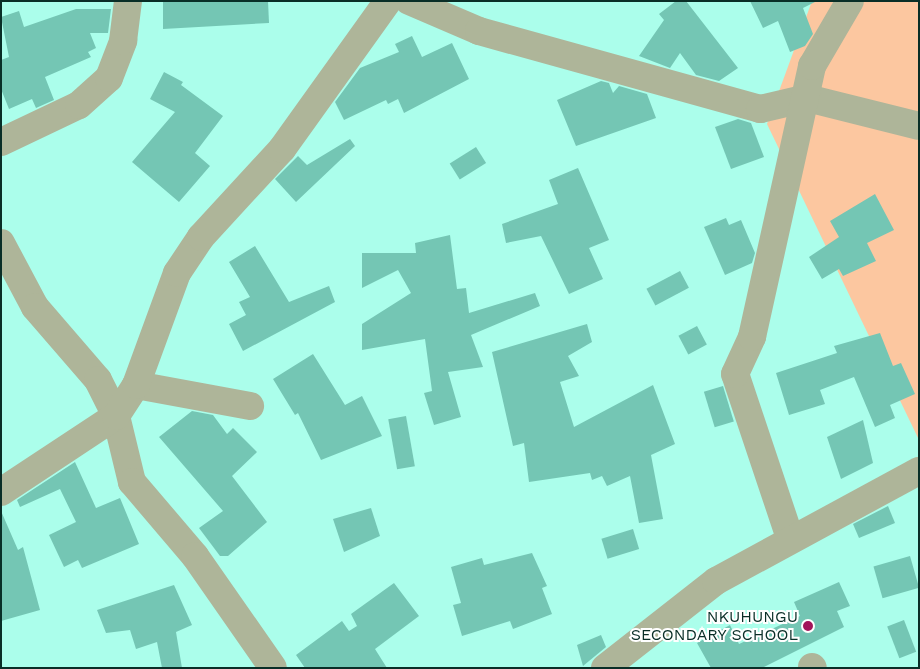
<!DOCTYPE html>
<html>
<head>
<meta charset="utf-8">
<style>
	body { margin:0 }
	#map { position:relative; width:920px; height:669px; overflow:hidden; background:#abfeeb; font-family:"Work Sans",sans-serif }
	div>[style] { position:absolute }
	.green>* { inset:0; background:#fcc7a0 }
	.building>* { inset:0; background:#74c6b4; transform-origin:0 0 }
	.minor>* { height:28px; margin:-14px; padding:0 14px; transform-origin:14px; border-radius:14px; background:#aeb599 }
	.dots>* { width:14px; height:14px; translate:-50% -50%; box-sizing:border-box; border:2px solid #fff; border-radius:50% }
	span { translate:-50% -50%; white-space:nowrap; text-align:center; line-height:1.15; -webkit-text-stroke:4px #fff; paint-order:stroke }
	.poi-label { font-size:16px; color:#092e27 }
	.right { translate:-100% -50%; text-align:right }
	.frame { position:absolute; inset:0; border:2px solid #092e27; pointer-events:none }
</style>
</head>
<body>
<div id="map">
	<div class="green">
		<i style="clip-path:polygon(812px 1px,919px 1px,919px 440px,767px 124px)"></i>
	</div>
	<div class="building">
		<i style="clip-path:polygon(163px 1px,268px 1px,269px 23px,163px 29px)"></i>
		<i style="clip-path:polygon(676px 1px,686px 1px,738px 68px,719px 81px,696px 75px,680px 53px,670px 68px,639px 56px,664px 20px,659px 14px)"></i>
		<i style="clip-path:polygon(750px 1px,817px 1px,803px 8px,813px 34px,805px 46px,790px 52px,778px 21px,763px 28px)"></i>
		<i style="clip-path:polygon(76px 9px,111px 9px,108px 33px,90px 33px,96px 48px,88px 52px,91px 57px,45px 77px,54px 100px,36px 108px,32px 99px,9px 109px,1px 89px,1px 60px,9px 57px,1px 17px,19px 11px,24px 27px)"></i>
		<i style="clip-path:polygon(412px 36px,422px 57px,452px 43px,469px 79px,404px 113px,398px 99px,388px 104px,386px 100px,344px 120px,335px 102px,360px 68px,399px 52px,395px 44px)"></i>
		<i style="clip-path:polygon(164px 72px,183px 82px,181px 85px,223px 116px,195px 153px,210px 166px,179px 202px,132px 162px,175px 112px,150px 99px)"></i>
		<i style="clip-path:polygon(601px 81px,609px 83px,613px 93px,619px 86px,647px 94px,656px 118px,576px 146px,557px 100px)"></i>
		<i style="clip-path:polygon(738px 119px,751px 123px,764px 157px,731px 169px,715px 127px)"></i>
		<i style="clip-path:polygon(350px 139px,355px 146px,296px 202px,275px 179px,298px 156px,307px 165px)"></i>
		<i style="left:476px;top:147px;width:19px;height:31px;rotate:58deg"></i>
		<i style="clip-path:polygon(578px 168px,609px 240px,589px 248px,603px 279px,569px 294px,541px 236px,506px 243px,502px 224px,558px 204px,549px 180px)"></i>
		<i style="clip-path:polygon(875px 194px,894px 230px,867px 243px,876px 261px,843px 276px,839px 269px,822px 279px,809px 257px,839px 237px,830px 221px)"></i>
		<i style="clip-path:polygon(726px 218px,729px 225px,741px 220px,755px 253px,752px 263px,725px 275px,704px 227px)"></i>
		<i style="clip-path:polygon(450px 235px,457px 289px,466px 288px,469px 313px,535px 293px,540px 306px,471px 335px,483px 367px,448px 372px,461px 417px,434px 425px,424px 393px,432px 391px,425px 339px,362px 350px,362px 324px,411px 293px,398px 270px,362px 288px,362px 253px,416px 253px,415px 243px)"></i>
		<i style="clip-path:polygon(255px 246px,289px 302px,329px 286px,335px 302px,243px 351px,229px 324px,246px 315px,239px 302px,250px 297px,229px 262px)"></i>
		<i style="left:680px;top:271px;width:19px;height:38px;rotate:62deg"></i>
		<i style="clip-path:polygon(587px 324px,592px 342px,568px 356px,579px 376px,560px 382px,574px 427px,653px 385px,675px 444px,651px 455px,663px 519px,639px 523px,630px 476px,607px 486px,602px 476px,592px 480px,590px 473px,529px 482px,524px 443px,513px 446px,492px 352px)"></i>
		<i style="left:697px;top:326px;width:21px;height:21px;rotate:62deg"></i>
		<i style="clip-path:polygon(880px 333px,893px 366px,901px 363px,915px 394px,890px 405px,895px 418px,875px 427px,854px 377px,820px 390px,825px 404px,789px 415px,776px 373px,837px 353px,834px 346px)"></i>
		<i style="clip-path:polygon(313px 354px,345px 405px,362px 396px,382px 436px,321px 460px,298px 413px,295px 415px,273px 379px)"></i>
		<i style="left:723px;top:386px;width:37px;height:20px;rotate:73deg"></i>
		<i style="clip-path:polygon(192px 411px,213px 415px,227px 434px,233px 428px,257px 452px,232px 476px,267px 522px,228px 556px,220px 556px,199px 528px,223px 511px,159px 437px)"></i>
		<i style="left:406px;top:416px;width:51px;height:18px;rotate:80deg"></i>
		<i style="clip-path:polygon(863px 420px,873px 463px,841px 479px,827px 437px)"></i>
		<i style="clip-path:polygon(75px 462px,96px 508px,120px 498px,139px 544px,82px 568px,78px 560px,64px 567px,49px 535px,76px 522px,60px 489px,20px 507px,17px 500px)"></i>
		<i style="clip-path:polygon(888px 506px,895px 523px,859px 538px,853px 524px)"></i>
		<i style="clip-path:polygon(371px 508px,380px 536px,344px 552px,333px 519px)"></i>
		<i style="clip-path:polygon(1px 511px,18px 550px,23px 547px,40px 610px,1px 621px)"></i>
		<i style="left:633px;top:529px;width:21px;height:33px;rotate:73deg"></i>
		<i style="clip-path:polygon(532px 553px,547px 586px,542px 588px,552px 614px,513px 629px,510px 621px,462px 636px,453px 605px,461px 603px,451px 567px,482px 558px,484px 565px)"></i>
		<i style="left:910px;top:556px;width:33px;height:38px;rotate:74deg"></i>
		<i style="clip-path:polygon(839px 582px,850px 606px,837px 611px,844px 627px,762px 668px,711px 668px,697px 643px,730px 625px,739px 644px,800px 616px,794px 602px)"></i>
		<i style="clip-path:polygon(394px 583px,419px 616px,375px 649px,387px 668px,305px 668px,296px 655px,342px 621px,349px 631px,357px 626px,351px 614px)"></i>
		<i style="clip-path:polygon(174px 585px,192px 625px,176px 632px,182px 668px,162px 668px,157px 642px,136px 649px,130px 630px,106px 633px,97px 610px)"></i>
		<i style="left:904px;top:620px;width:34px;height:18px;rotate:69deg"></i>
		<i style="clip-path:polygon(601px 635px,606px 647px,583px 666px,577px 645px)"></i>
	</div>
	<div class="minor">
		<i style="left:409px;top:1px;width:76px;rotate:23.2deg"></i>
		<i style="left:479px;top:31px;width:292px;rotate:15.5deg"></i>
		<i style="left:760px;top:109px;width:48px;rotate:-13.2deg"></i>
		<i style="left:807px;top:98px;width:115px;rotate:14deg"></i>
		<i style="left:1px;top:142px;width:86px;rotate:-25.4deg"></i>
		<i style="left:79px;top:105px;width:40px;rotate:-42deg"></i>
		<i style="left:109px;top:78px;width:40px;rotate:-69deg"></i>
		<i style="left:123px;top:41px;width:40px;rotate:-82.9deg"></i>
		<i style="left:1px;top:243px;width:72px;rotate:62deg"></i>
		<i style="left:35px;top:307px;width:96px;rotate:49.2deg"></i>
		<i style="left:98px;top:380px;width:40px;rotate:63.4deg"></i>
		<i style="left:116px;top:416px;width:68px;rotate:76.4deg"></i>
		<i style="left:132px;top:482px;width:97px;rotate:49.6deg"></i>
		<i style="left:195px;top:556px;width:136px;rotate:55.1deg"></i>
		<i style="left:136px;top:385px;width:116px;rotate:10.4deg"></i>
		<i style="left:1px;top:492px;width:138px;rotate:-33.5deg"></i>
		<i style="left:116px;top:416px;width:37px;rotate:-57deg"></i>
		<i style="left:136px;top:385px;width:119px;rotate:-69.9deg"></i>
		<i style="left:177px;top:273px;width:43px;rotate:-56.3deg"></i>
		<i style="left:201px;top:237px;width:120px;rotate:-47.4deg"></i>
		<i style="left:282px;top:149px;width:182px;rotate:-54.4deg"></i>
		<i style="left:790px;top:538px;width:173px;rotate:-108.5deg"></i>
		<i style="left:735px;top:374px;width:41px;rotate:-65.3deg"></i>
		<i style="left:752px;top:337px;width:278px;rotate:-77.5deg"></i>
		<i style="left:812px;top:66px;width:75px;rotate:-59.7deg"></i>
		<i style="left:812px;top:667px;width:1px;rotate:45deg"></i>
		<i style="left:605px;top:668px;width:141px;rotate:-38.1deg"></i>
		<i style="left:716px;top:581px;width:231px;rotate:-28.5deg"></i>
	</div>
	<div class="dots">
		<i style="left:808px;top:626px;background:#a2145a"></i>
	</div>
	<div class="poi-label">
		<span class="right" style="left:798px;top:626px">NKUHUNGU<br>SECONDARY SCHOOL</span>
	</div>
	<div class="frame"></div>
</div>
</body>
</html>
